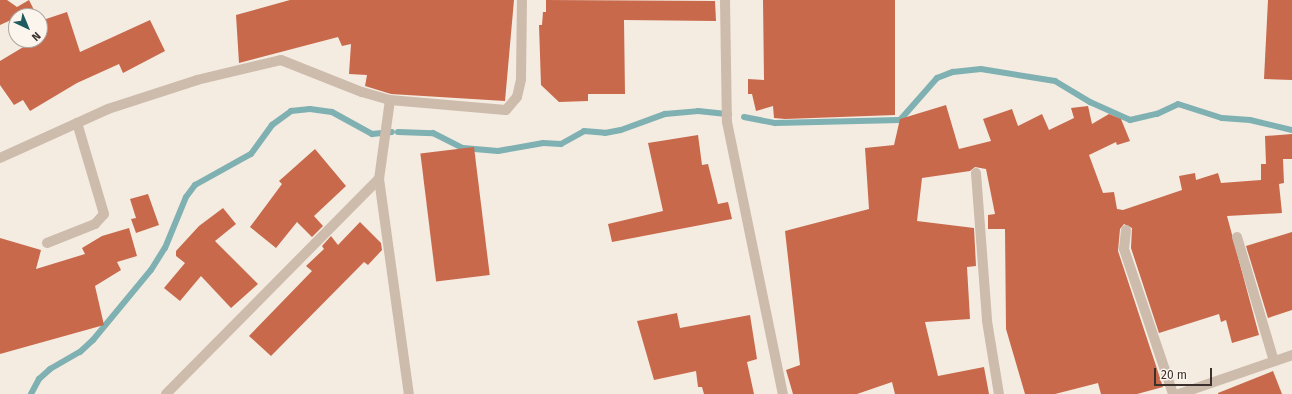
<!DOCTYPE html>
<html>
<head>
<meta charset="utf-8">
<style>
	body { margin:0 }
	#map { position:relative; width:1292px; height:394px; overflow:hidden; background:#f4ebe1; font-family:"Fira Sans",sans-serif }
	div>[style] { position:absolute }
	.stream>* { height:6px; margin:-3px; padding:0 3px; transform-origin:3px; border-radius:3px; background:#7fb0b2 }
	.building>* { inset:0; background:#c8694b; transform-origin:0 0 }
	.minor>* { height:10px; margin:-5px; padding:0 5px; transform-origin:5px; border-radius:5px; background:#cdbbac }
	span { translate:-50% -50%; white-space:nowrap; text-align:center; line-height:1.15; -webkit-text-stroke:3px #fbf5ee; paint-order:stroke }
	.north { position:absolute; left:8px; top:8px; width:40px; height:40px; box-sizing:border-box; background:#fbf5ee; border:1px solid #aea6a0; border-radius:50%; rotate:136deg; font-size:11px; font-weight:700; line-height:16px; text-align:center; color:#3b302b }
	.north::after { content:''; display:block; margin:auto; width:14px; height:18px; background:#1f5a5e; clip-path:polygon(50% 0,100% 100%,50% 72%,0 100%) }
	.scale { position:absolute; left:1154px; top:368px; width:58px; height:18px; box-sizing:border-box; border:2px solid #3b302b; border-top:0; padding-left:5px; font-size:12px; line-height:14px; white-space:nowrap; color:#3b302b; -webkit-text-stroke:3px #fbf5ee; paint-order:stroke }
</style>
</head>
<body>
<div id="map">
	<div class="stream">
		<i style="left:744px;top:117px;width:32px;rotate:11deg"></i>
		<i style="left:775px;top:123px;width:125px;rotate:-1.4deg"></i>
		<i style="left:900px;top:120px;width:56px;rotate:-48.6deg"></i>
		<i style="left:937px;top:78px;width:17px;rotate:-21deg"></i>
		<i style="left:953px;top:72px;width:28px;rotate:-6deg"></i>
		<i style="left:981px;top:69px;width:75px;rotate:9.2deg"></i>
		<i style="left:1055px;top:81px;width:41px;rotate:31deg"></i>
		<i style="left:1090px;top:102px;width:44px;rotate:24.2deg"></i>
		<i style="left:1130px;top:120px;width:28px;rotate:-13deg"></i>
		<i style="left:1157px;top:114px;width:23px;rotate:-25deg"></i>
		<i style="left:1178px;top:104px;width:46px;rotate:17.7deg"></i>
		<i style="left:1222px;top:118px;width:28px;rotate:4deg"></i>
		<i style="left:1250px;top:120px;width:43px;rotate:13.4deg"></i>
		<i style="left:398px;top:132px;width:35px;rotate:2deg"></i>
		<i style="left:433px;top:133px;width:34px;rotate:27deg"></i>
		<i style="left:463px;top:148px;width:35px;rotate:5deg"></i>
		<i style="left:498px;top:151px;width:46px;rotate:-10.1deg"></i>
		<i style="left:543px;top:143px;width:18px;rotate:3deg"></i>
		<i style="left:561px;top:144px;width:26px;rotate:-29deg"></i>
		<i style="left:584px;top:131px;width:21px;rotate:5deg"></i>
		<i style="left:605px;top:133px;width:16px;rotate:-11deg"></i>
		<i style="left:621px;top:130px;width:47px;rotate:-20deg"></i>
		<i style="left:665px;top:114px;width:33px;rotate:-5deg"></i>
		<i style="left:698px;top:111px;width:31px;rotate:6deg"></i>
		<i style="left:31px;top:394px;width:17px;rotate:-62deg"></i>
		<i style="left:39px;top:379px;width:15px;rotate:-42deg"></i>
		<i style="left:50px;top:369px;width:34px;rotate:-30deg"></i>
		<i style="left:80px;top:352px;width:18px;rotate:-43deg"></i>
		<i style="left:93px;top:340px;width:91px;rotate:-50.4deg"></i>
		<i style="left:151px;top:270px;width:26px;rotate:-58deg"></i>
		<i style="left:165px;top:248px;width:55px;rotate:-67.6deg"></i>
		<i style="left:186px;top:197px;width:15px;rotate:-53deg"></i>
		<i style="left:195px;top:185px;width:64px;rotate:-29deg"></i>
		<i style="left:251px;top:154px;width:36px;rotate:-54deg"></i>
		<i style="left:272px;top:125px;width:24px;rotate:-36deg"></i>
		<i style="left:291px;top:111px;width:19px;rotate:-6deg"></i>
		<i style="left:310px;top:109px;width:22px;rotate:8deg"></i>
		<i style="left:332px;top:112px;width:46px;rotate:28.8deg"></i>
		<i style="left:372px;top:134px;width:20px;rotate:-6deg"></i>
	</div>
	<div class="building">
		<i style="clip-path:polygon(0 0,7px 0,17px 7px,29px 0,37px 16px,16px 16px,16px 29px,11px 20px,0 25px)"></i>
		<i style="clip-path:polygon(290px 0,514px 0,505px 101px,391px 94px,365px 86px,367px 75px,349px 74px,351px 44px,342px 46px,338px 37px,239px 63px,236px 15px)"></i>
		<i style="clip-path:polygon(546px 0,715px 1px,716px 21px,624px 20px,625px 94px,588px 94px,588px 101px,559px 102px,541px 85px,539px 25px,542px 25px,543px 12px,546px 12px)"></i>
		<i style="clip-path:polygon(763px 0,895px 0,895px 115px,785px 119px,774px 118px,773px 106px,756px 111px,752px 94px,748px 94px,748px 79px,764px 80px)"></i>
		<i style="clip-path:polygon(1268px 0,1292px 0,1292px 80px,1264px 79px)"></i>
		<i style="clip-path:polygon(67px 12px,80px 52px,150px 20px,165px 51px,123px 73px,119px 64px,77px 83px,30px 111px,23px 100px,14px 105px,0 85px,0 61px,25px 46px,22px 40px,40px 40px,40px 21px)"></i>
		<i style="clip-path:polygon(946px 105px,959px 149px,991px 141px,983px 119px,1012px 109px,1018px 126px,1042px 114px,1049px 130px,1074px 118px,1071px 108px,1088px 106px,1092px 124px,1109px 114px,1121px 119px,1130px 141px,1117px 145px,1116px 142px,1089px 155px,1103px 193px,1114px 192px,1117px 209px,1123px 210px,1182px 190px,1179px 176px,1195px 173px,1196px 180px,1218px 173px,1221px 183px,1261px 180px,1261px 164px,1266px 164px,1265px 136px,1292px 134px,1292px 159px,1283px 159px,1284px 183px,1279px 184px,1282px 213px,1227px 216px,1259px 335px,1232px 343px,1226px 320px,1221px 322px,1219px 314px,1159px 333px,1131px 248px,1132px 228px,1124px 224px,1120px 229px,1118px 251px,1163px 387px,1137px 394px,1101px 394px,1098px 383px,1055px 394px,1025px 394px,1006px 329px,1005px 229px,988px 229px,988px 215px,995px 214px,986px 169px,975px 167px,970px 171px,922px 178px,917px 221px,974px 228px,976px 266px,967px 267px,970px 319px,925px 322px,938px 376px,984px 367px,989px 394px,895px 394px,892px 382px,857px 394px,793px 394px,786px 370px,800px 365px,785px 231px,869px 209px,865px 148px,894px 145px,900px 119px)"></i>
		<i style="clip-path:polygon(698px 135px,702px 165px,708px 164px,718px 204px,728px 202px,732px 219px,612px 242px,608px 224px,663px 211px,648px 143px)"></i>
		<i style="left:474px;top:147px;width:129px;height:54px;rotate:83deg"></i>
		<i style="clip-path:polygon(315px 149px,346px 186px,314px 216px,323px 226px,312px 237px,297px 222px,276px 248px,250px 227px,282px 184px,279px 181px)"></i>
		<i style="clip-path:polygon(148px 194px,159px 225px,136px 233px,131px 219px,136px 218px,130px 199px)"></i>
		<i style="clip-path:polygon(223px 208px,236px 224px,215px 241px,258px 284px,231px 308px,201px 276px,180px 301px,164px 288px,185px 263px,176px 256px,176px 251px,199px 226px)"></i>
		<i style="clip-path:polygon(360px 222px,381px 243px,382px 250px,368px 265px,364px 262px,271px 356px,249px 336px,312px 271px,306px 266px,324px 249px,322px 246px,331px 236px,338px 245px)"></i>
		<i style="clip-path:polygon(129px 228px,137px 256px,117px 262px,121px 270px,95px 286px,104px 325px,0 354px,0 238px,41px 250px,36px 269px,85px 254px,82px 248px,102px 236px)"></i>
		<i style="clip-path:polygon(1292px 232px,1292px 310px,1268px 318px,1246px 246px)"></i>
		<i style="clip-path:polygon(677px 313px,680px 328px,750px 315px,757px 359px,747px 362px,754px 394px,704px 394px,702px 387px,698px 387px,696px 371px,654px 380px,637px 321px)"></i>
		<i style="clip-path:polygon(1273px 371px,1282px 394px,1218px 394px,1218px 393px)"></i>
	</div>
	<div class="minor">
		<i style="left:725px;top:0;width:122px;rotate:89.1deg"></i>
		<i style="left:727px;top:122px;width:278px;rotate:78.4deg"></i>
		<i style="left:390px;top:100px;width:80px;rotate:97.9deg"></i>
		<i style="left:379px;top:179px;width:217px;rotate:82.1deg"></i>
		<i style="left:0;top:158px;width:119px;rotate:-24.4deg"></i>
		<i style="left:108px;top:109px;width:94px;rotate:-18deg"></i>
		<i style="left:197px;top:80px;width:86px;rotate:-13.4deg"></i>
		<i style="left:281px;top:60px;width:87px;rotate:21.6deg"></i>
		<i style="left:362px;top:92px;width:29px;rotate:16deg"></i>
		<i style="left:390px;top:100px;width:116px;rotate:4.9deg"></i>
		<i style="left:506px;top:110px;width:17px;rotate:-50deg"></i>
		<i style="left:517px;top:97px;width:18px;rotate:-77deg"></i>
		<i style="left:521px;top:79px;width:79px;rotate:-89.3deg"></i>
		<i style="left:976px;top:173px;width:148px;rotate:85.7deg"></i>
		<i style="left:987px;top:321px;width:74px;rotate:80.7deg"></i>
		<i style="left:1126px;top:230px;width:19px;rotate:96deg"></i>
		<i style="left:1124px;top:249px;width:153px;rotate:71.3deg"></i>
		<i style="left:1237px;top:237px;width:129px;rotate:73.4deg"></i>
		<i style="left:47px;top:243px;width:52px;rotate:-21.6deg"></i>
		<i style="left:95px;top:224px;width:13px;rotate:-48deg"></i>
		<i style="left:104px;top:214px;width:95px;rotate:-106.5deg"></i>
		<i style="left:166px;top:394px;width:303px;rotate:-45.3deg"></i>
		<i style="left:1179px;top:394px;width:120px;rotate:-19deg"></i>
	</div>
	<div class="north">N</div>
	<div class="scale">20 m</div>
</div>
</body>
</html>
